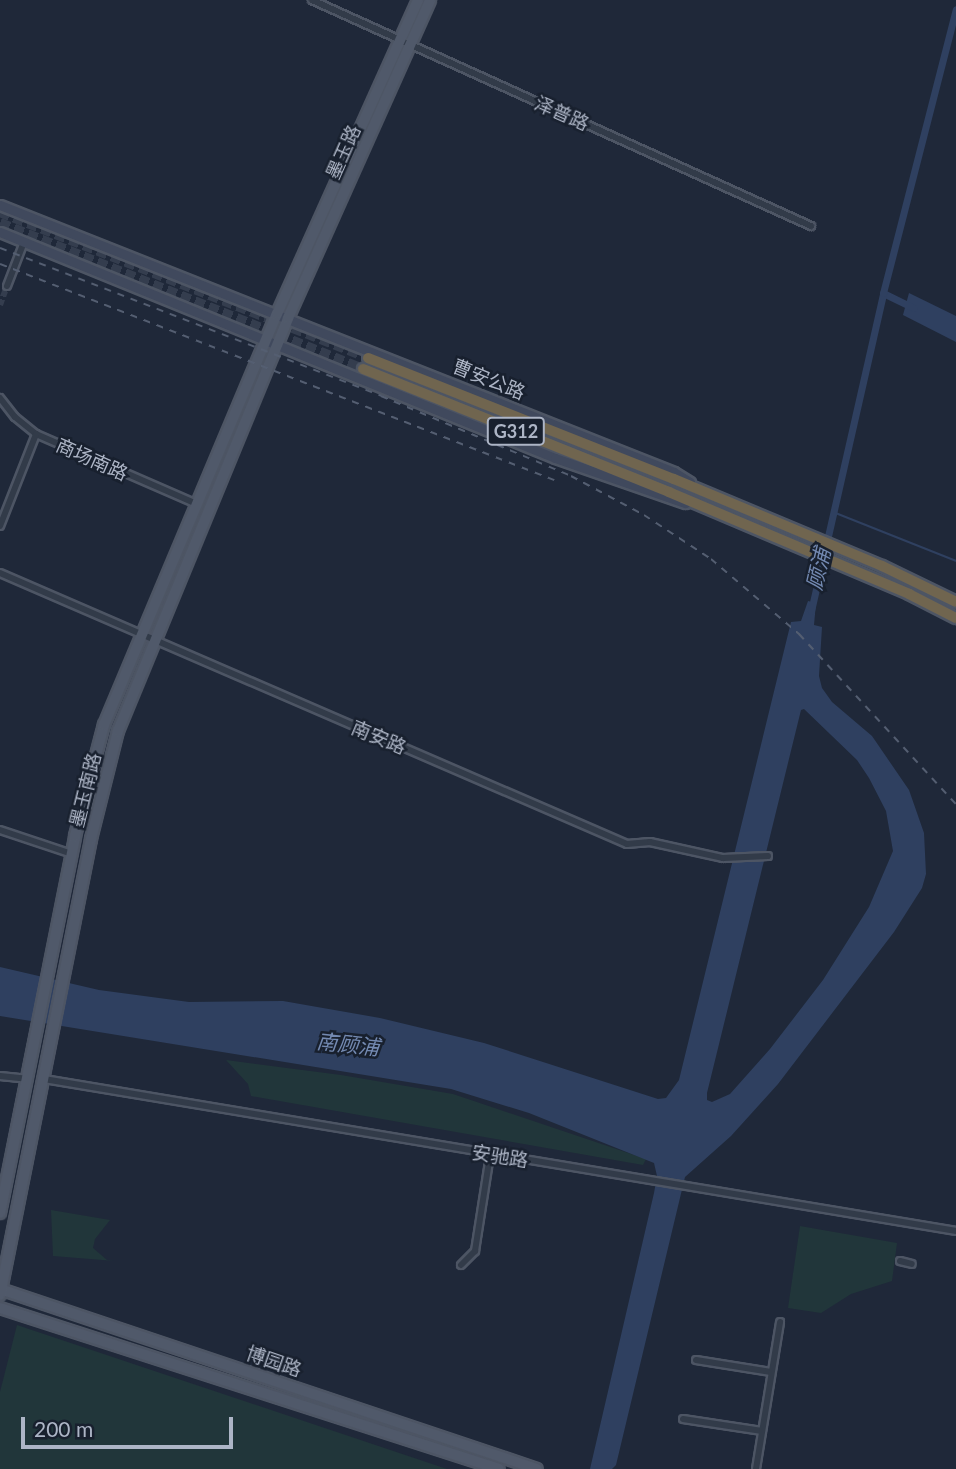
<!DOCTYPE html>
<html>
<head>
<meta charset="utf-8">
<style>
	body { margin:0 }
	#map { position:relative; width:956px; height:1469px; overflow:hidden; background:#1f2839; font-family:Lato,"Noto Sans SC",sans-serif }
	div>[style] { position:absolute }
	.green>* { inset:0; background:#21363a }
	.water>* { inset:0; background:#2f4060 }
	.stream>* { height:2px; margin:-1px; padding:0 1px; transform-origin:1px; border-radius:1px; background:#2f4060 }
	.canal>* { height:7px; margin:-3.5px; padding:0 3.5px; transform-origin:3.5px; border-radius:3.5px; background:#2f4060 }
	.street-tunnel>* { height:6px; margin-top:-3px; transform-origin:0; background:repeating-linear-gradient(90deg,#343d4e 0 6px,transparent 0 9px) }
	.highway-tunnel>* { height:10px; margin-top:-5px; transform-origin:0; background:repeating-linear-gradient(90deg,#343d4e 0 10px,transparent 0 15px) }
	.roads { filter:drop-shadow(2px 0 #4d5564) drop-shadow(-2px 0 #4d5564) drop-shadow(0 2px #4d5564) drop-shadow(0 -2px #4d5564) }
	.street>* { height:6px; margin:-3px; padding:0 3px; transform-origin:3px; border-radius:3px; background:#323b49 }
	.secondary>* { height:9px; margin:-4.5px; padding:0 4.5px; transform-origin:4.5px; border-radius:4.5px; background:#40495d }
	.primary>* { height:10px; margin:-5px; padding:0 5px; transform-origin:5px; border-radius:5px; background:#50596a }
	.highway>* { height:10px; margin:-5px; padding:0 5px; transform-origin:5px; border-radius:5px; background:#70654f }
	.rail>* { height:2px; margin-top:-1px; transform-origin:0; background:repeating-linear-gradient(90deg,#545e71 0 7px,transparent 0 14px) }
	span { translate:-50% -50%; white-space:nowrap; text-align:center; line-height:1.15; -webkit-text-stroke:5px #18202e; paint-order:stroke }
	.shield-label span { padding:2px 5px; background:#18202e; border:2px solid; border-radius:5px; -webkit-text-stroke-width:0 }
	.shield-label { font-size:18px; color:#adb5c6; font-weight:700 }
	.street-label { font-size:19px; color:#adb5c6 }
	.water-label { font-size:21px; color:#7389b1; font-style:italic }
	.scale { position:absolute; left:21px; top:1417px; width:212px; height:32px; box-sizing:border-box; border:4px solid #adb5c6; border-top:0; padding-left:9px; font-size:21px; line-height:24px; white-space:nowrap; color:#adb5c6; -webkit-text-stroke:5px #18202e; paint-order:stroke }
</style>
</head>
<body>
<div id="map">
	<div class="green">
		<i style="clip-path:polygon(226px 1060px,341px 1075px,453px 1094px,646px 1159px,643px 1165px,251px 1096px,248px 1084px)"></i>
		<i style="clip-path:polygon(51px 1210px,110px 1220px,95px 1239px,93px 1248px,107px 1260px,115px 1261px,53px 1256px)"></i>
		<i style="clip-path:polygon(800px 1226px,897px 1243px,892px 1281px,851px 1294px,821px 1313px,788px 1308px)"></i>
		<i style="clip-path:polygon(17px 1325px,447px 1469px,0 1469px,0 1392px)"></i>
	</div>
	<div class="water">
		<i style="clip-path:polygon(909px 293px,956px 316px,956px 342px,903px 315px)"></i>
		<i style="clip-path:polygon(evenodd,808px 601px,816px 603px,814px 625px,822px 627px,819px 676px,822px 688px,832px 702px,872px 736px,909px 790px,924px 833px,926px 874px,922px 888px,894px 932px,778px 1084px,731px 1136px,685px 1177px,616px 1465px,612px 1469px,590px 1469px,654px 1193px,657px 1176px,654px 1163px,529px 1113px,451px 1089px,0 1016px,0 967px,99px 990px,189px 1002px,283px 1001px,380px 1018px,484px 1043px,658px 1099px,666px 1098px,679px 1080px,791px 622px,801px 621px,808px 601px,804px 709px,857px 760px,869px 778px,886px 811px,893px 851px,869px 907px,823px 980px,770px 1049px,730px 1094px,712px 1102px,707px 1100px,707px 1093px,801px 710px,804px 709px)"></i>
	</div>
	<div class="stream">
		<i style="left:833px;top:512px;width:132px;rotate:21.7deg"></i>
	</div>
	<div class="canal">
		<i style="left:883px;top:293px;width:34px;rotate:26deg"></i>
		<i style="left:811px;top:611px;width:326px;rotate:-77.2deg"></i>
		<i style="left:883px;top:293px;width:293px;rotate:-75.6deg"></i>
	</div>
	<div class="street-tunnel">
		<i style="left:0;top:305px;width:20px;rotate:-70deg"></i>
	</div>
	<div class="highway-tunnel">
		<i style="left:0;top:212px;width:396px;rotate:21.6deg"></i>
		<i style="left:0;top:223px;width:391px;rotate:21.9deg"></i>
	</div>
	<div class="roads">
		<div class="street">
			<i style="left:312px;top:0;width:548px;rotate:24.37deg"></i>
			<i style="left:7px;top:286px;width:47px;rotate:-68.9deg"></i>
			<i style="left:0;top:398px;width:24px;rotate:52deg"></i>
			<i style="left:15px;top:417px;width:27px;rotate:39deg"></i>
			<i style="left:36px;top:434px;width:176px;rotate:23.5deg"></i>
			<i style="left:0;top:526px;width:99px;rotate:-68.6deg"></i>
			<i style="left:0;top:573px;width:683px;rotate:23.37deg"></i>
			<i style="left:627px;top:844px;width:23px;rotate:-5deg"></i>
			<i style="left:650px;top:842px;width:75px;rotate:12.4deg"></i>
			<i style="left:723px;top:858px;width:45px;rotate:-2.5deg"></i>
			<i style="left:0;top:830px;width:76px;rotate:18.4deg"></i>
			<i style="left:0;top:1076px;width:27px;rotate:6deg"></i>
			<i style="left:44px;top:1079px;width:925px;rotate:9.46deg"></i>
			<i style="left:900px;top:1261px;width:12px;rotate:14deg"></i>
			<i style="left:461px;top:1265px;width:20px;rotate:-45deg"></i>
			<i style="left:475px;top:1251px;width:97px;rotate:-81.1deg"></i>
			<i style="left:696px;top:1360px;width:76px;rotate:9.1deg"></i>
			<i style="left:683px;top:1419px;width:80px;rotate:8.6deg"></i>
			<i style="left:756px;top:1469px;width:149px;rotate:-80.7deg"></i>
		</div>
		<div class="secondary">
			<i style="left:0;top:205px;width:725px;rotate:21.61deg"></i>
			<i style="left:674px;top:472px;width:19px;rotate:32deg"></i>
			<i style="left:0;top:232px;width:599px;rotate:22.16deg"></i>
			<i style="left:555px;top:458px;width:138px;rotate:19.1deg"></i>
		</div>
		<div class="primary">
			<i style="left:0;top:1213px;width:384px;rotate:-78.7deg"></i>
			<i style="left:75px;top:836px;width:115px;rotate:-75.4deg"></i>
			<i style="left:104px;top:725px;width:446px;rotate:-67.2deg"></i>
			<i style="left:277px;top:314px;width:344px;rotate:-65.8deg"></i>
			<i style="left:0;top:1289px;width:566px;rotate:18.53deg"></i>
			<i style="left:0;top:1295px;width:465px;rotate:-78.7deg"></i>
			<i style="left:91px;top:839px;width:111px;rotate:-76deg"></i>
			<i style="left:118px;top:731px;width:447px;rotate:-67.6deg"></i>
			<i style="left:288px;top:318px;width:348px;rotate:-65.9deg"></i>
			<i style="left:0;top:1308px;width:524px;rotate:17.88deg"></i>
		</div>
		<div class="highway">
			<i style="left:368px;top:358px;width:329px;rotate:21.6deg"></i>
			<i style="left:674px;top:479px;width:225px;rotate:22.7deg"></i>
			<i style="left:882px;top:566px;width:82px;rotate:25.9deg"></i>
			<i style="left:363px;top:369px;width:330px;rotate:21.9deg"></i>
			<i style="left:669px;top:492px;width:261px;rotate:23deg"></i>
			<i style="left:909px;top:594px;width:53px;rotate:27.1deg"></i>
		</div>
	</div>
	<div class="rail">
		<i style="left:0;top:248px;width:409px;rotate:21.2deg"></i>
		<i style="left:381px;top:396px;width:206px;rotate:22.8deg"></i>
		<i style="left:571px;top:476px;width:83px;rotate:28.1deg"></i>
		<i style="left:644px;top:515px;width:80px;rotate:33.3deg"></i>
		<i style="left:711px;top:559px;width:116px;rotate:40.4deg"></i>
		<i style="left:799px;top:634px;width:231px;rotate:47.3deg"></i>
		<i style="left:0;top:264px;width:595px;rotate:21.3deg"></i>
	</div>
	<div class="shield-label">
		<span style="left:516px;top:431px">G312</span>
	</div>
	<div class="street-label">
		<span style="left:562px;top:113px;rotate:24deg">泽普路</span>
		<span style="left:343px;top:152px;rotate:-66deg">墨玉路</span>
		<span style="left:489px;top:379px;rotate:22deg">曹安公路</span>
		<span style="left:92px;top:459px;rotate:24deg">商场南路</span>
		<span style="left:379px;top:737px;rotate:23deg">南安路</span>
		<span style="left:85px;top:790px;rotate:-76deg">墨玉南路</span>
		<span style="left:500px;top:1156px;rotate:9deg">安驰路</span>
		<span style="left:274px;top:1361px;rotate:19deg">博园路</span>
	</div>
	<div class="water-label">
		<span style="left:818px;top:569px;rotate:-77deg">顾浦</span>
		<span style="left:348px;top:1044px;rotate:6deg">南顾浦</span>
	</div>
	<div class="scale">200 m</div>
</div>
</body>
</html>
